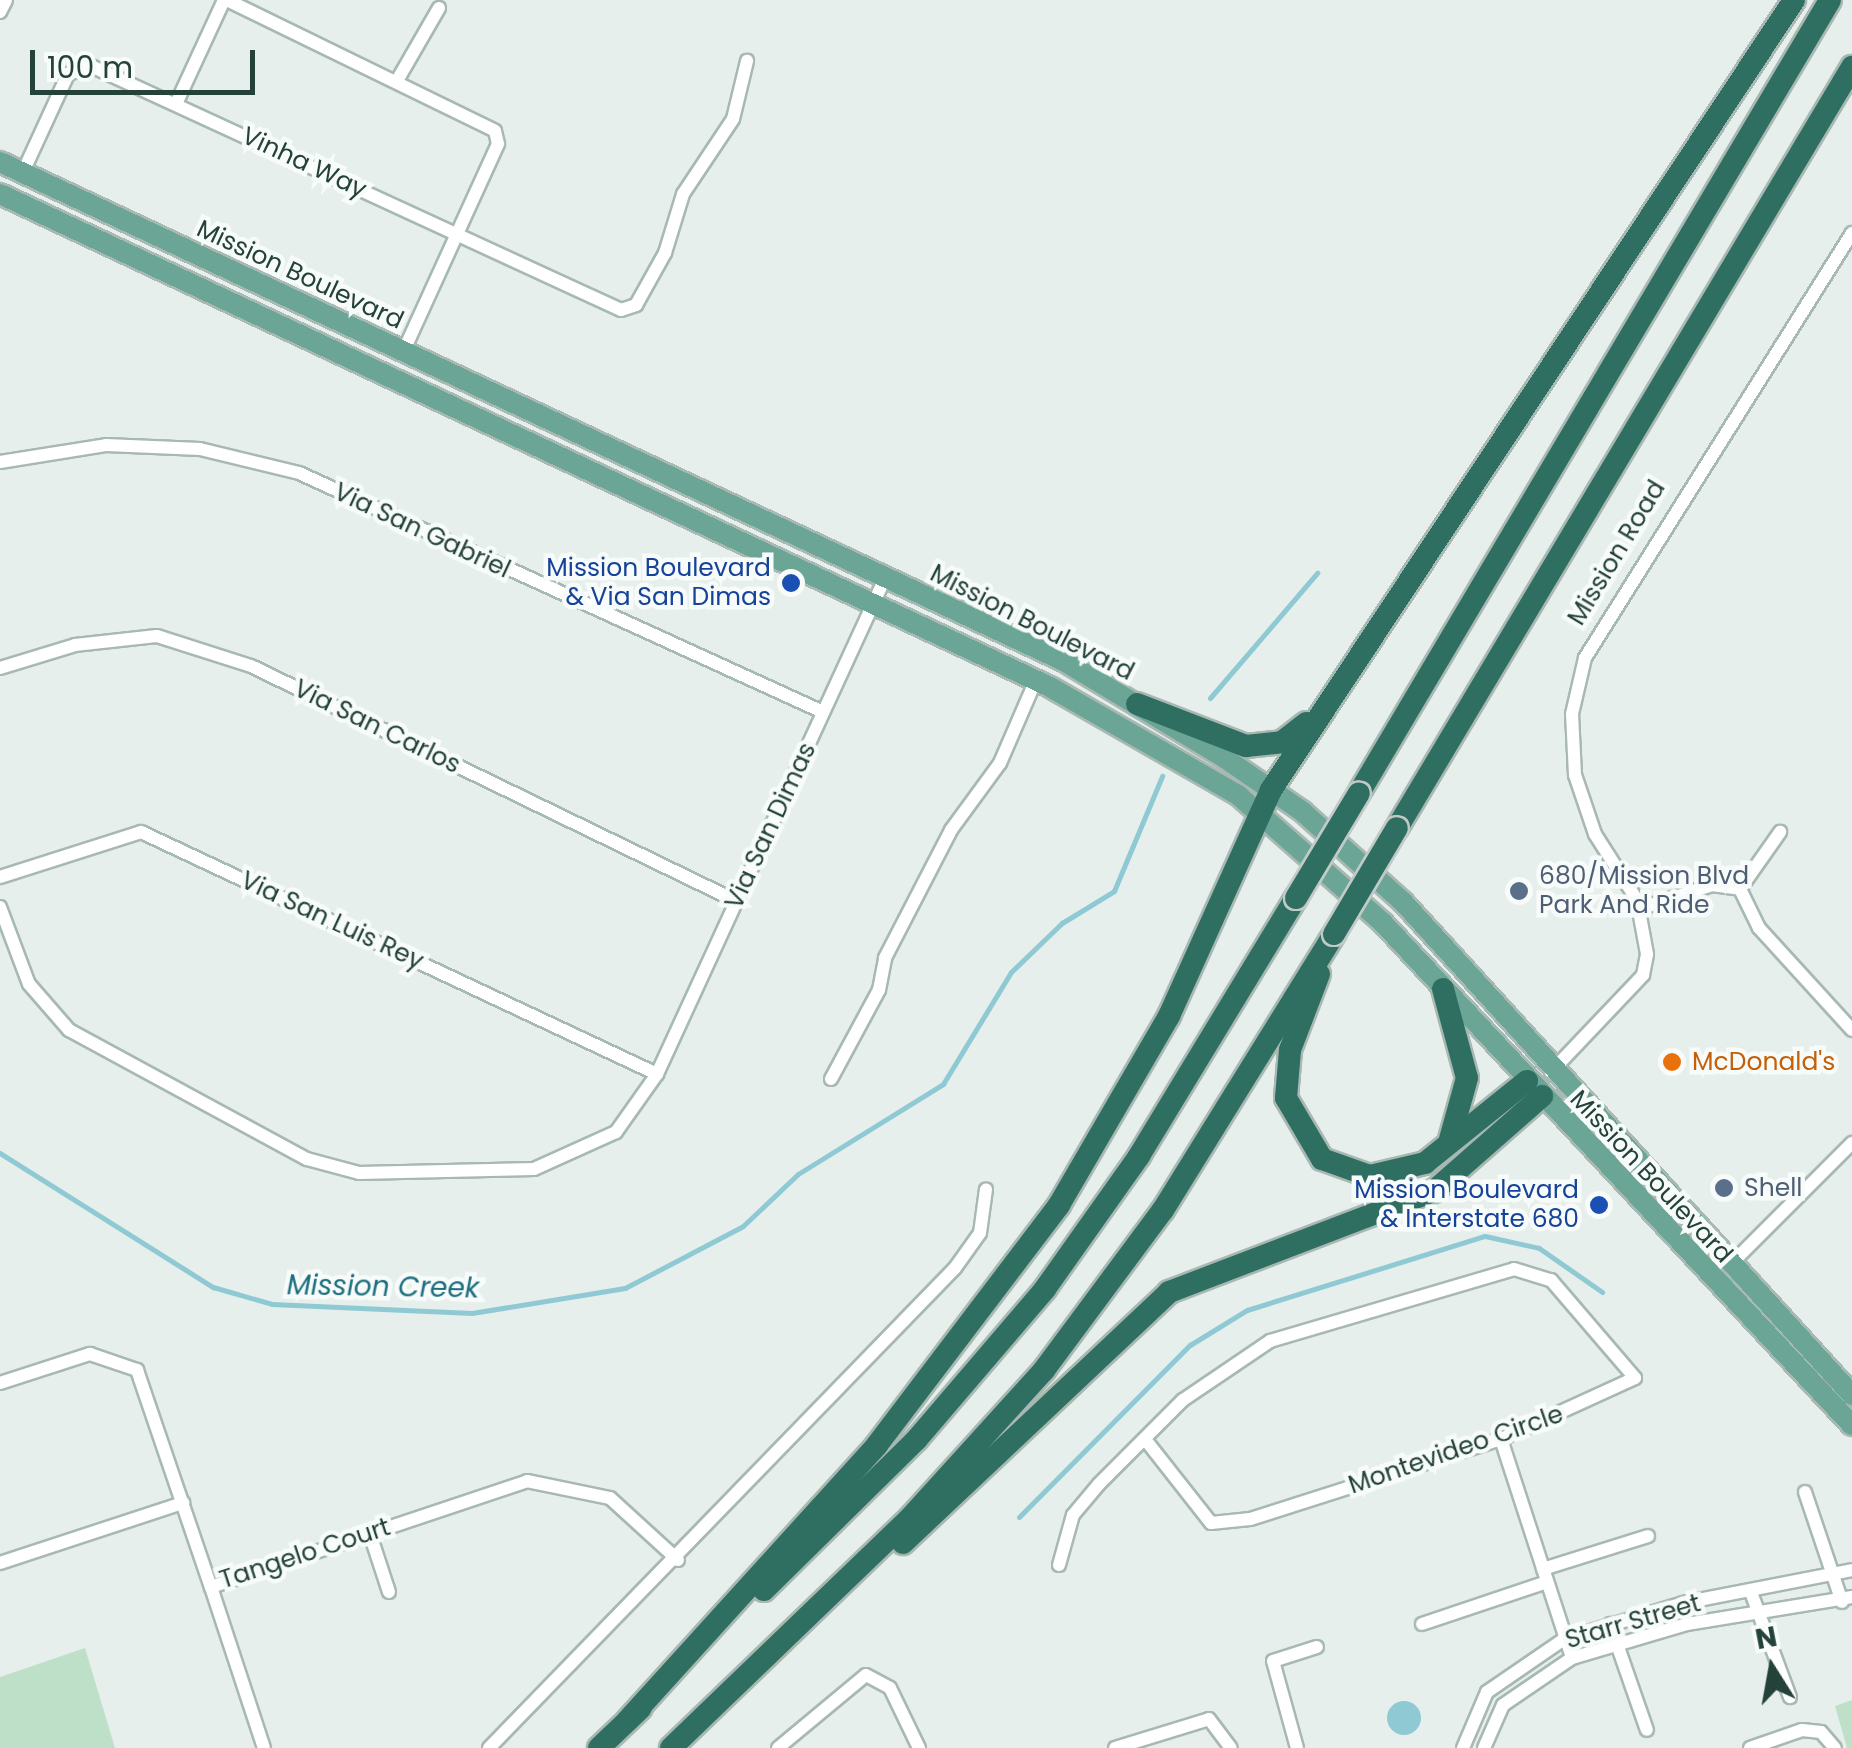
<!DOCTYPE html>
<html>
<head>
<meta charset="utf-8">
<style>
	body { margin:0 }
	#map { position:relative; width:1852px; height:1748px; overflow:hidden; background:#e6efeb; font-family:Poppins,sans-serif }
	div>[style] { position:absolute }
	.green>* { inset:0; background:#bfe0c8 }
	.water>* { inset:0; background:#8ec9d4 }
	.round { border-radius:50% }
	.stream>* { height:5px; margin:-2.5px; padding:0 2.5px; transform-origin:2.5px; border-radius:2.5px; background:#8ec9d4 }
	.roads { filter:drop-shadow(2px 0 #a8b8b2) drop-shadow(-2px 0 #a8b8b2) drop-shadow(0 2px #a8b8b2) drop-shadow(0 -2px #a8b8b2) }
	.street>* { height:12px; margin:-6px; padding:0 6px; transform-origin:6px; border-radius:6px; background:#fff }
	.primary>* { height:20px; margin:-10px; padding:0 10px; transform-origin:10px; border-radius:10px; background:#6aa596 }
	.highway>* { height:22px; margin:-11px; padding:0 11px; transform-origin:11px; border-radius:11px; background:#2f6f62 }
	.bridges { filter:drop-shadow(2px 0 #c2cac8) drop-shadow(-2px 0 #c2cac8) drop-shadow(0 2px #c2cac8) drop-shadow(0 -2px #c2cac8) }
	.highway-bridge>* { height:22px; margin:-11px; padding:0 11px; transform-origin:11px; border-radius:11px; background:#2f6f62 }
	.dots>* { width:28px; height:28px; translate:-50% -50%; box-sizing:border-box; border:5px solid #f7fbf9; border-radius:50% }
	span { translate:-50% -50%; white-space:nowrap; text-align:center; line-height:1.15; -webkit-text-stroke:9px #f7fbf9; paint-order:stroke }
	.street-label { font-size:25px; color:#24423a }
	.transit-label { font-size:25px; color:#164399 }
	.right { translate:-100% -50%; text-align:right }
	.service-label { font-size:25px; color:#4e5e75 }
	.left { translate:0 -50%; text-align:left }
	.food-label { font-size:25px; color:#c56008 }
	.water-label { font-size:28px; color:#1c6f80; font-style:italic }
	.north { position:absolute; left:1722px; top:1618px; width:100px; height:100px; -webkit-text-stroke:8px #f7fbf9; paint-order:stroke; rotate:349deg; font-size:28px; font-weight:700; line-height:40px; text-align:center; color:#24423a }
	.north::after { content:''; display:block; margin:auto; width:35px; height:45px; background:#24423a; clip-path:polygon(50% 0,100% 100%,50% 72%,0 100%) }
	.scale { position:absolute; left:30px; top:50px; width:225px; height:45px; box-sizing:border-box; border:5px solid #24423a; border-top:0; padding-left:12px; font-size:30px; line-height:35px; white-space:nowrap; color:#24423a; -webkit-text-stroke:8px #f7fbf9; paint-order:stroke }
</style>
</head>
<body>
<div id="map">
	<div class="green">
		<i style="clip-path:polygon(85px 1648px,115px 1748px,0 1748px,0 1677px)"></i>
		<i style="clip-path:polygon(1852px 1700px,1852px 1748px,1847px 1748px,1835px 1706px)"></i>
	</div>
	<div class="water">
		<i class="round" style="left:1387px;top:1701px;width:34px;height:34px"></i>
	</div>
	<div class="stream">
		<i style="left:1210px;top:698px;width:165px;rotate:-49.4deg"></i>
		<i style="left:0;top:1153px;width:252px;rotate:32.2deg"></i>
		<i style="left:213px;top:1287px;width:61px;rotate:16.1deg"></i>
		<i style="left:272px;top:1304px;width:200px;rotate:2.6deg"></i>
		<i style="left:472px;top:1313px;width:155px;rotate:-9.3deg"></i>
		<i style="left:625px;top:1288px;width:133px;rotate:-27.7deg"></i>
		<i style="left:743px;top:1226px;width:76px;rotate:-43.4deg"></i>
		<i style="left:798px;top:1174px;width:171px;rotate:-31.8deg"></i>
		<i style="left:943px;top:1084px;width:131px;rotate:-58.7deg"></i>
		<i style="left:1011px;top:972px;width:71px;rotate:-43.9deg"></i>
		<i style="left:1062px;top:923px;width:61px;rotate:-31.6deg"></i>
		<i style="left:1114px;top:891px;width:125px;rotate:-67.3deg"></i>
		<i style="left:1019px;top:1517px;width:243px;rotate:-45.2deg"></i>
		<i style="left:1190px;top:1345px;width:67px;rotate:-31.6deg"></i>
		<i style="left:1247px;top:1310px;width:249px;rotate:-17.3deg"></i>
		<i style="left:1485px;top:1236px;width:55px;rotate:12.5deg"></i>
		<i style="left:1539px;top:1248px;width:77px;rotate:34.9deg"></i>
	</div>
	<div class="roads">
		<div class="street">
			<i style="left:227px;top:0;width:298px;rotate:26deg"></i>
			<i style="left:495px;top:131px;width:13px;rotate:77deg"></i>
			<i style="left:498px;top:144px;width:229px;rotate:114.5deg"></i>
			<i style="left:0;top:12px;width:13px;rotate:-63deg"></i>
			<i style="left:398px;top:79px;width:82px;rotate:-60deg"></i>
			<i style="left:176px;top:104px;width:115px;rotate:-65.2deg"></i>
			<i style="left:23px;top:172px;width:108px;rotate:-65.3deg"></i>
			<i style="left:68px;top:74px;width:24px;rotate:-19deg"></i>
			<i style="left:91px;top:66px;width:583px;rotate:24.72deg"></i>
			<i style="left:621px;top:310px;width:16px;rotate:-18deg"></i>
			<i style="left:636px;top:305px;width:60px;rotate:-60.9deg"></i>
			<i style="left:665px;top:253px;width:62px;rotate:-73deg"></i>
			<i style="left:683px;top:194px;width:90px;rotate:-56.3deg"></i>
			<i style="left:733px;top:119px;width:60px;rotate:-76.4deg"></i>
			<i style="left:0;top:462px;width:107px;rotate:-9.1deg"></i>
			<i style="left:106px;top:445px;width:94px;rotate:2.4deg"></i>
			<i style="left:200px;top:449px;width:102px;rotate:13.6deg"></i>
			<i style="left:299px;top:473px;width:576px;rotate:24.52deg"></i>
			<i style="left:0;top:668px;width:78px;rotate:-17deg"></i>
			<i style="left:75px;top:645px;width:82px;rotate:-6.3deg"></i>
			<i style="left:157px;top:636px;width:99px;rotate:17.7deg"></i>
			<i style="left:251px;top:666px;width:539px;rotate:25.85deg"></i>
			<i style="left:0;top:877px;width:148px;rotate:-17.7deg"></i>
			<i style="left:141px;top:832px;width:570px;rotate:25.13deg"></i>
			<i style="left:1740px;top:889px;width:70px;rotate:-54.9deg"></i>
			<i style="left:0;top:907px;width:82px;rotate:69.4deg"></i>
			<i style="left:29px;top:984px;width:61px;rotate:49deg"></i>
			<i style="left:69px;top:1030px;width:271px;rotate:28.5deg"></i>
			<i style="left:307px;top:1159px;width:54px;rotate:15.1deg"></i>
			<i style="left:359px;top:1173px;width:175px;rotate:-1.3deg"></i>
			<i style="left:534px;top:1169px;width:90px;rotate:-24.3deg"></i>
			<i style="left:616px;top:1132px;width:71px;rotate:-54.7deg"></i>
			<i style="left:657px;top:1074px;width:546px;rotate:-65.31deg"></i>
			<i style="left:1639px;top:909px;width:77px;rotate:-18.2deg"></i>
			<i style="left:1712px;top:885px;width:28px;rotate:8deg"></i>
			<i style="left:1740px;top:889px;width:43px;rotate:64deg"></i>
			<i style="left:1759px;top:928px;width:138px;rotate:47.6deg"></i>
			<i style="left:1551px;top:1072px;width:134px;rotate:-46.5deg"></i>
			<i style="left:1643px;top:975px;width:21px;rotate:-79deg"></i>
			<i style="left:1647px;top:954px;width:55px;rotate:-100.5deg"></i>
			<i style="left:1637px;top:900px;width:78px;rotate:-122.5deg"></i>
			<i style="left:1595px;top:834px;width:62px;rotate:-108.7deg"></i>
			<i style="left:1575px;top:775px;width:61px;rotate:-92.8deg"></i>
			<i style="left:1572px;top:714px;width:57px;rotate:-76.9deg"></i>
			<i style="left:1585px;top:658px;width:502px;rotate:-57.86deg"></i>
			<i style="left:831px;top:1079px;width:101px;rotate:-61.7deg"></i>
			<i style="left:879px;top:990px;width:33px;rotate:-79deg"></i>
			<i style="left:885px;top:958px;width:144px;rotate:-62.7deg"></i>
			<i style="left:951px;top:830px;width:83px;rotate:-53.8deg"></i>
			<i style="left:1000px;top:763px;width:90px;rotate:-66.6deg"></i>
			<i style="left:1732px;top:1263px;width:170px;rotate:-45deg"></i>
			<i style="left:0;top:1383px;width:95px;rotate:-17.9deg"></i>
			<i style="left:90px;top:1354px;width:50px;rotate:18.8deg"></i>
			<i style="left:137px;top:1370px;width:229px;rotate:71.2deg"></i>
			<i style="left:211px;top:1587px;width:333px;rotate:-18.5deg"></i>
			<i style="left:527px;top:1481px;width:85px;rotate:11.6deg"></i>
			<i style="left:610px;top:1498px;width:92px;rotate:42.4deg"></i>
			<i style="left:1501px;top:1439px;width:230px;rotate:72deg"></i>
			<i style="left:1805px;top:1492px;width:116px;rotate:71.4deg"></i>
			<i style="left:370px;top:1534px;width:61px;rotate:71.9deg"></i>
			<i style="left:0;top:1563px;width:193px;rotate:-18.2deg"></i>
			<i style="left:1059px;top:1565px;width:52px;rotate:-74.4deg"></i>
			<i style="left:1073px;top:1515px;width:40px;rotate:-50deg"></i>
			<i style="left:1099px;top:1484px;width:119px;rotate:-45deg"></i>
			<i style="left:1183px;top:1400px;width:105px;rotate:-34.1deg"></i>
			<i style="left:1270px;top:1341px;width:254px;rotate:-16.4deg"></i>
			<i style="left:1514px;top:1269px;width:39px;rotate:17deg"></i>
			<i style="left:1551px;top:1280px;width:129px;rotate:49.4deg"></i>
			<i style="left:1635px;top:1378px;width:147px;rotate:155.5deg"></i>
			<i style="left:1501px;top:1439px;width:263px;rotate:162.3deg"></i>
			<i style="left:1250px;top:1519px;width:39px;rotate:174deg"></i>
			<i style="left:1211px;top:1523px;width:102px;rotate:-128.2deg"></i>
			<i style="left:1543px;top:1569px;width:110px;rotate:-17.4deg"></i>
			<i style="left:211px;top:1587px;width:169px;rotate:71.8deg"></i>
			<i style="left:1752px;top:1595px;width:109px;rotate:69.6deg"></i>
			<i style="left:1422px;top:1624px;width:129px;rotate:-18.6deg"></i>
			<i style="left:1610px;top:1624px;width:112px;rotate:70.8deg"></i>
			<i style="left:489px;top:1748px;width:669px;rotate:-45.85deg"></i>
			<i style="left:955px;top:1268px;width:43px;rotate:-54.5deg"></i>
			<i style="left:980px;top:1233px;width:44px;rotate:-82.2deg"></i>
			<i style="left:778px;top:1748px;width:114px;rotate:-39.7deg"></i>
			<i style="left:866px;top:1675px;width:27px;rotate:28deg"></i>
			<i style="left:890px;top:1688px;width:67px;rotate:64.2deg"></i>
			<i style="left:1115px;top:1748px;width:98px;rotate:-17.1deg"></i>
			<i style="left:1209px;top:1719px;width:36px;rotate:53deg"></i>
			<i style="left:1297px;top:1748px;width:90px;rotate:-105.4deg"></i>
			<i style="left:1273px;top:1661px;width:46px;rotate:-17.7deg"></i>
			<i style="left:1463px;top:1748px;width:61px;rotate:-66.8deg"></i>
			<i style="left:1487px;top:1692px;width:93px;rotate:-34.5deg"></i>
			<i style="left:1564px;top:1639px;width:124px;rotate:-16.8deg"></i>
			<i style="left:1683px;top:1603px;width:172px;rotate:-11deg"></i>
			<i style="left:1484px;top:1748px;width:47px;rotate:-66.2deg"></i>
			<i style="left:1503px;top:1705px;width:83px;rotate:-34.3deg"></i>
			<i style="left:1572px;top:1658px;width:120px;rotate:-16.5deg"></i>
			<i style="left:1687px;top:1624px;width:167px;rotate:-9.3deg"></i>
			<i style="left:1750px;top:1748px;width:55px;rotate:-19.1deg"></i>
			<i style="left:1802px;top:1730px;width:19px;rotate:6deg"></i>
			<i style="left:1821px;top:1732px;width:21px;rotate:49deg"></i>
		</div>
		<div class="primary">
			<i style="left:0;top:162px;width:1175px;rotate:25.13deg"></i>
			<i style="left:1064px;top:661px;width:186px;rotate:31.1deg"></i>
			<i style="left:1223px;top:757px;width:97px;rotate:34.5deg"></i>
			<i style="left:1303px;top:812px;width:135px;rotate:42deg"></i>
			<i style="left:1403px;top:902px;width:667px;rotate:47.67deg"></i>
			<i style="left:0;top:194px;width:1160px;rotate:25.15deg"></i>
			<i style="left:1050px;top:687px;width:217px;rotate:29.9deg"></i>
			<i style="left:1238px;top:795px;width:193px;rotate:41.4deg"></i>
			<i style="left:1383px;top:923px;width:687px;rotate:46.95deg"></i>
		</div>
		<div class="highway">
			<i style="left:1137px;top:704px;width:117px;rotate:21.1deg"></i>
			<i style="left:1246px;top:746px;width:36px;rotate:-6deg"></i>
			<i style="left:1282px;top:742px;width:31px;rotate:-38deg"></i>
			<i style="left:1359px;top:793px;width:922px;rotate:-59.29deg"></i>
			<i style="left:1397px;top:828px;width:887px;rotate:-59.12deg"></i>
			<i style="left:1319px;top:974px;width:81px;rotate:110.9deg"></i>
			<i style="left:1290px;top:1050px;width:48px;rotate:94.8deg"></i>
			<i style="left:1286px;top:1098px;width:71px;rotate:59.5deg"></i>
			<i style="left:1322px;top:1159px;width:51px;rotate:19.5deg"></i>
			<i style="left:1370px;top:1176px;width:57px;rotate:-13.3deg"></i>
			<i style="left:1425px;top:1163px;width:131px;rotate:-38.8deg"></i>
			<i style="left:1443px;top:989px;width:92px;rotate:74.9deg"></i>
			<i style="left:1467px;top:1078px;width:67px;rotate:105.5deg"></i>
			<i style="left:903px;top:1543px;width:366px;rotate:-43.3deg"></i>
			<i style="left:1169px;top:1292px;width:284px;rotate:-20.9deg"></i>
			<i style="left:1434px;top:1191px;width:144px;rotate:-41.3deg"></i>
			<i style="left:764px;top:1590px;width:215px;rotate:-44.6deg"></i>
			<i style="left:917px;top:1439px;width:197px;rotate:-49.5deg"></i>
			<i style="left:1045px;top:1289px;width:163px;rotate:-54.7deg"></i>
			<i style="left:1139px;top:1156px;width:302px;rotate:-58.7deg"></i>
			<i style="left:628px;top:1720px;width:371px;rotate:-47.8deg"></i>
			<i style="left:877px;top:1445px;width:301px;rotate:-52.8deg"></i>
			<i style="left:1059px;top:1205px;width:219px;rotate:-59.8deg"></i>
			<i style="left:1169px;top:1016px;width:248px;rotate:-65.7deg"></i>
			<i style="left:1271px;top:790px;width:947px;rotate:-56.49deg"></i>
			<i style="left:599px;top:1748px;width:57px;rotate:-43.6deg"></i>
			<i style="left:671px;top:1748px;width:332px;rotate:-43.9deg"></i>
			<i style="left:910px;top:1518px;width:200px;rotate:-47.8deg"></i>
			<i style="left:1044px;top:1370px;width:199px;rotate:-53.4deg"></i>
			<i style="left:1163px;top:1210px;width:325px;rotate:-58.2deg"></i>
		</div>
	</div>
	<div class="bridges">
		<div class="highway-bridge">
			<i style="left:1296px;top:898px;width:122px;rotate:-59deg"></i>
			<i style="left:1334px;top:934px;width:123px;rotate:-59.3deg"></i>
		</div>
	</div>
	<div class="dots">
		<i style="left:791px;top:583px;background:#1a4fb4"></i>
		<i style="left:1519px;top:891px;background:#5c6f8a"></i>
		<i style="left:1672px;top:1062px;background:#e8710a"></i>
		<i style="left:1724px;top:1188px;background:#5c6f8a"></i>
		<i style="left:1599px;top:1205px;background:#1a4fb4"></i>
	</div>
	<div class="street-label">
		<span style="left:304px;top:163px;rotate:25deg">Vinha Way</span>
		<span style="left:300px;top:275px;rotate:25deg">Mission Boulevard</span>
		<span style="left:422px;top:531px;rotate:25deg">Via San Gabriel</span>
		<span style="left:1617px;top:553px;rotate:-59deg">Mission Road</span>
		<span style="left:1032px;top:623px;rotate:27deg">Mission Boulevard</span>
		<span style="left:377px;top:727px;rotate:26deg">Via San Carlos</span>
		<span style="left:771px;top:826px;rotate:-65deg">Via San Dimas</span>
		<span style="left:332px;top:921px;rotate:25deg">Via San Luis Rey</span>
		<span style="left:1651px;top:1177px;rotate:47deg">Mission Boulevard</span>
		<span style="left:1456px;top:1450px;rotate:-19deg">Montevideo Circle</span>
		<span style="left:305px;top:1554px;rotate:-18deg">Tangelo Court</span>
		<span style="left:1633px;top:1622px;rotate:-16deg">Starr Street</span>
	</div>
	<div class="transit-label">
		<span class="right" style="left:771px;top:583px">Mission Boulevard<br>&amp; Via San Dimas</span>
		<span class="right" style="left:1579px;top:1205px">Mission Boulevard<br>&amp; Interstate 680</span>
	</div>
	<div class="service-label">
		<span class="left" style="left:1539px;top:891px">680/Mission Blvd<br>Park And Ride</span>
		<span class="left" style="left:1744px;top:1188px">Shell</span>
	</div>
	<div class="food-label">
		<span class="left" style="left:1692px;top:1062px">McDonald's</span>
	</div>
	<div class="water-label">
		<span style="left:383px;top:1287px;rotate:1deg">Mission Creek</span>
	</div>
	<div class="north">N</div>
	<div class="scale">100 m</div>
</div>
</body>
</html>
